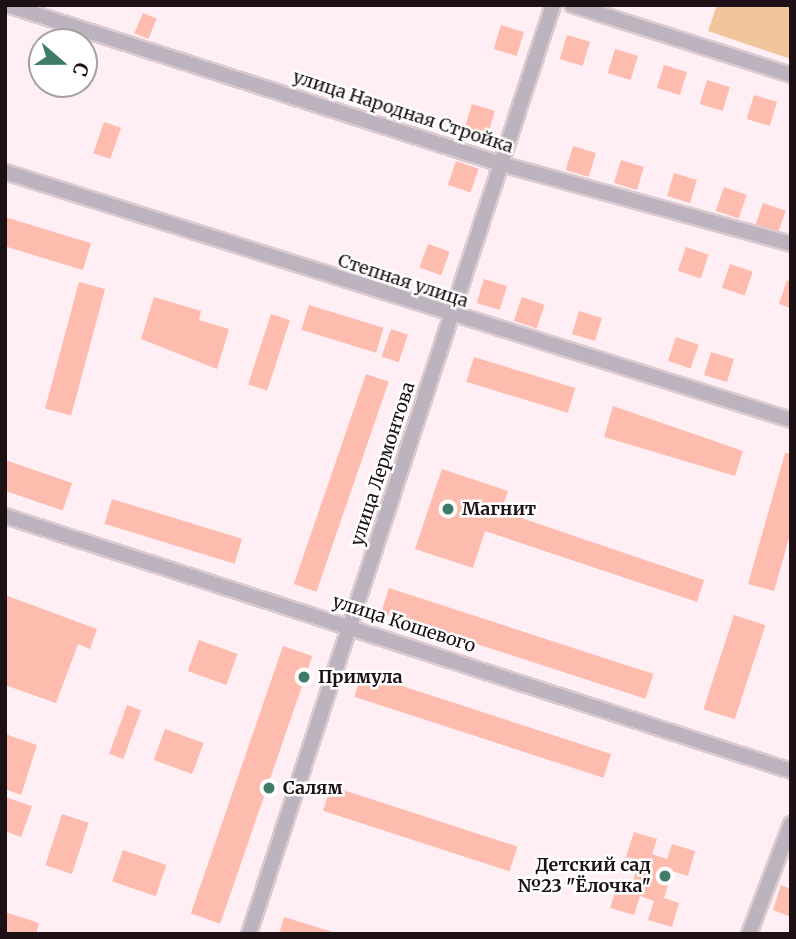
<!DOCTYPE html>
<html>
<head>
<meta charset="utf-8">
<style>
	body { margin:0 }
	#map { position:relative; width:796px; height:939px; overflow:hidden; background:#ffeff4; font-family:Merriweather,serif }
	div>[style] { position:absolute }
	.green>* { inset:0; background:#f0c59b }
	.building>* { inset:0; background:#fdbcae; transform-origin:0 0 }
	.roads { filter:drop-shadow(2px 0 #dbcbd0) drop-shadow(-2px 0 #dbcbd0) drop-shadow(0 2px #dbcbd0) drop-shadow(0 -2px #dbcbd0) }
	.minor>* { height:14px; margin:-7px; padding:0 7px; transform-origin:7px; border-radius:7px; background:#bdb3be }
	.dots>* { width:19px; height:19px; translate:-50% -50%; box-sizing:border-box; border:4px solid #fff; border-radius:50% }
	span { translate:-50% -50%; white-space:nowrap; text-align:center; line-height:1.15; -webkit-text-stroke:5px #fff; paint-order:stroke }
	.street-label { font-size:18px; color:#1d1115 }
	.poi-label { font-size:18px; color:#1d1115; font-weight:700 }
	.left { translate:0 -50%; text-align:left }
	.right { translate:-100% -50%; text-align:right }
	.frame { position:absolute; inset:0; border:7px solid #1d1115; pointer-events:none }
	.north { position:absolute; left:28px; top:28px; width:70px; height:70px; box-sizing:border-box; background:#fff; border:2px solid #a5a0a1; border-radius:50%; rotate:110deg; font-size:19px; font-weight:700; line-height:28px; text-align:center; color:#1d1115 }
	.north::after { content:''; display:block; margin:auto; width:24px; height:32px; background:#3f7d6a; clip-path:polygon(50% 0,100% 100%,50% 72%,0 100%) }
</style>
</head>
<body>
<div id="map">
	<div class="green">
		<i style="clip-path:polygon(717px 5px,791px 5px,791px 59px,708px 31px)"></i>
	</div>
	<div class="building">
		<i style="left:143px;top:13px;width:15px;height:22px;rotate:23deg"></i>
		<i style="left:501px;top:25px;width:24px;height:25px;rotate:17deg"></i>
		<i style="left:567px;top:35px;width:24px;height:25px;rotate:17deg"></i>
		<i style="left:615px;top:49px;width:24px;height:25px;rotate:17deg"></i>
		<i style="left:664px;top:65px;width:24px;height:24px;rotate:17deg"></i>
		<i style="left:707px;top:80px;width:24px;height:25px;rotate:17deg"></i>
		<i style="left:754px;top:95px;width:24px;height:25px;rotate:17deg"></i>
		<i style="left:472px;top:104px;width:24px;height:24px;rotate:17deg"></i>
		<i style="left:104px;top:122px;width:18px;height:33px;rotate:19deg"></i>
		<i style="left:573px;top:146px;width:24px;height:25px;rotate:17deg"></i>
		<i style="left:621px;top:160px;width:24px;height:24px;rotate:17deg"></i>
		<i style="left:456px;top:161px;width:24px;height:25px;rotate:19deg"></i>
		<i style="left:674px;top:173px;width:24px;height:24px;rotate:17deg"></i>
		<i style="left:724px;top:187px;width:24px;height:25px;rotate:19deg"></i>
		<i style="left:763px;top:203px;width:24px;height:25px;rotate:19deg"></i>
		<i style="left:5px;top:217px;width:90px;height:28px;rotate:17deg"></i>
		<i style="left:428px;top:244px;width:23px;height:25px;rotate:20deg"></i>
		<i style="left:686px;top:247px;width:24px;height:25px;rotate:19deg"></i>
		<i style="left:730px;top:264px;width:24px;height:25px;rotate:19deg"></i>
		<i style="left:484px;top:279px;width:24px;height:25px;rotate:17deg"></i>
		<i style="clip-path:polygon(787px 280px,791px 282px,791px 308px,779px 304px)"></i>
		<i style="left:79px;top:282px;width:27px;height:131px;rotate:15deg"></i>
		<i style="clip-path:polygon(154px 297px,201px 311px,199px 320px,229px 329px,217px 369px,141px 339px)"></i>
		<i style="left:522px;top:297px;width:24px;height:25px;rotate:19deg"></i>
		<i style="left:309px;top:305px;width:78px;height:26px;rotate:17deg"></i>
		<i style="left:579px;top:311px;width:24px;height:24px;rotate:17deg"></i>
		<i style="left:271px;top:314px;width:20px;height:74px;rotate:18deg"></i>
		<i style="left:391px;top:329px;width:18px;height:29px;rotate:19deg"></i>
		<i style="left:676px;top:337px;width:24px;height:25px;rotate:19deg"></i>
		<i style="left:711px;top:352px;width:24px;height:24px;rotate:17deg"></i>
		<i style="left:474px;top:357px;width:106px;height:26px;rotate:17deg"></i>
		<i style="left:366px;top:374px;width:24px;height:222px;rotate:19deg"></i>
		<i style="clip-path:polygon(613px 406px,743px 451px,735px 476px,604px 437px)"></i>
		<i style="clip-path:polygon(785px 453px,791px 454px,791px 531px,774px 591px,748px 584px)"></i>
		<i style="left:5px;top:460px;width:71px;height:29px;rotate:19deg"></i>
		<i style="clip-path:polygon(442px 469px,508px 491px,501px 511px,704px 580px,697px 602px,485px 531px,473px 568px,415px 549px)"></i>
		<i style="left:112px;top:499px;width:136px;height:26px;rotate:17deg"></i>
		<i style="left:389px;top:588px;width:278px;height:26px;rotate:18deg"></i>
		<i style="clip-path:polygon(5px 595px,97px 629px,90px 649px,78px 644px,56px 703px,5px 685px)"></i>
		<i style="left:734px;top:615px;width:33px;height:99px;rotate:18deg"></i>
		<i style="left:199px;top:640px;width:41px;height:33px;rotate:20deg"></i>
		<i style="left:283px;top:646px;width:31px;height:283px;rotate:19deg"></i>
		<i style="left:362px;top:673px;width:262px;height:25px;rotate:18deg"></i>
		<i style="left:127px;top:705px;width:15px;height:52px;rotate:20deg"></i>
		<i style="left:165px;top:729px;width:41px;height:33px;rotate:20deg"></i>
		<i style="clip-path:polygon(5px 734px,37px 745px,21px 795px,5px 789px)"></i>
		<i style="left:331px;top:786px;width:196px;height:26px;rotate:18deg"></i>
		<i style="clip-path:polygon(5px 797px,32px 806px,21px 837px,5px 831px)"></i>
		<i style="left:62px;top:814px;width:28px;height:54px;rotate:18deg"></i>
		<i style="clip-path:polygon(634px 832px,657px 839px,652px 854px,667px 859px,672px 844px,695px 851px,688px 876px,672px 871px,664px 898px,679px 903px,672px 927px,648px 920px,654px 901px,640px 896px,634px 915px,610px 908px,619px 880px,632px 884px,639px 861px,626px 857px)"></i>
		<i style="left:123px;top:850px;width:46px;height:33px;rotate:19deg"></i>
		<i style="clip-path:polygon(781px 885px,791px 889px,791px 917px,773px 910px)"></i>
		<i style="clip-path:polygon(5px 912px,39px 923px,36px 934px,5px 934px)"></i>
		<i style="clip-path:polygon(284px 917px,336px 933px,336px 934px,279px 934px)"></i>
	</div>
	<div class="roads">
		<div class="minor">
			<i style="left:7px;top:5px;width:519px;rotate:17.84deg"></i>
			<i style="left:501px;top:164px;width:301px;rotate:15.4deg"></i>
			<i style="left:572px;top:5px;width:230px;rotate:17.7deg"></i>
			<i style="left:5px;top:172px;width:824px;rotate:17.51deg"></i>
			<i style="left:5px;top:516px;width:826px;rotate:17.97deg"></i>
			<i style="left:249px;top:934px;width:977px;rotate:-71.88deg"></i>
			<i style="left:749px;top:934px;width:118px;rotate:-69.1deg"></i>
		</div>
	</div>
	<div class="dots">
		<i style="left:448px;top:509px;background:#3f7d6a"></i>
		<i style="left:304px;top:677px;background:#3f7d6a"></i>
		<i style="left:269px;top:788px;background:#3f7d6a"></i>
		<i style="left:665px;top:876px;background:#3f7d6a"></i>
	</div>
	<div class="street-label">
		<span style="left:403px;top:112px;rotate:18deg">улица Народная Стройка</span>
		<span style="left:403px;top:281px;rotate:18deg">Степная улица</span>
		<span style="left:383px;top:464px;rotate:-72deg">улица Лермонтова</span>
		<span style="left:404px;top:624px;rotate:18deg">улица Кошевого</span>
	</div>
	<div class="poi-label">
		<span class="left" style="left:462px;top:509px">Магнит</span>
		<span class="left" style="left:318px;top:677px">Примула</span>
		<span class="left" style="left:283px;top:788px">Салям</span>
		<span class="right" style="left:651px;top:876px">Детский сад<br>№23 "Ёлочка"</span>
	</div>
	<div class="frame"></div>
	<div class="north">С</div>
</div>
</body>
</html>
